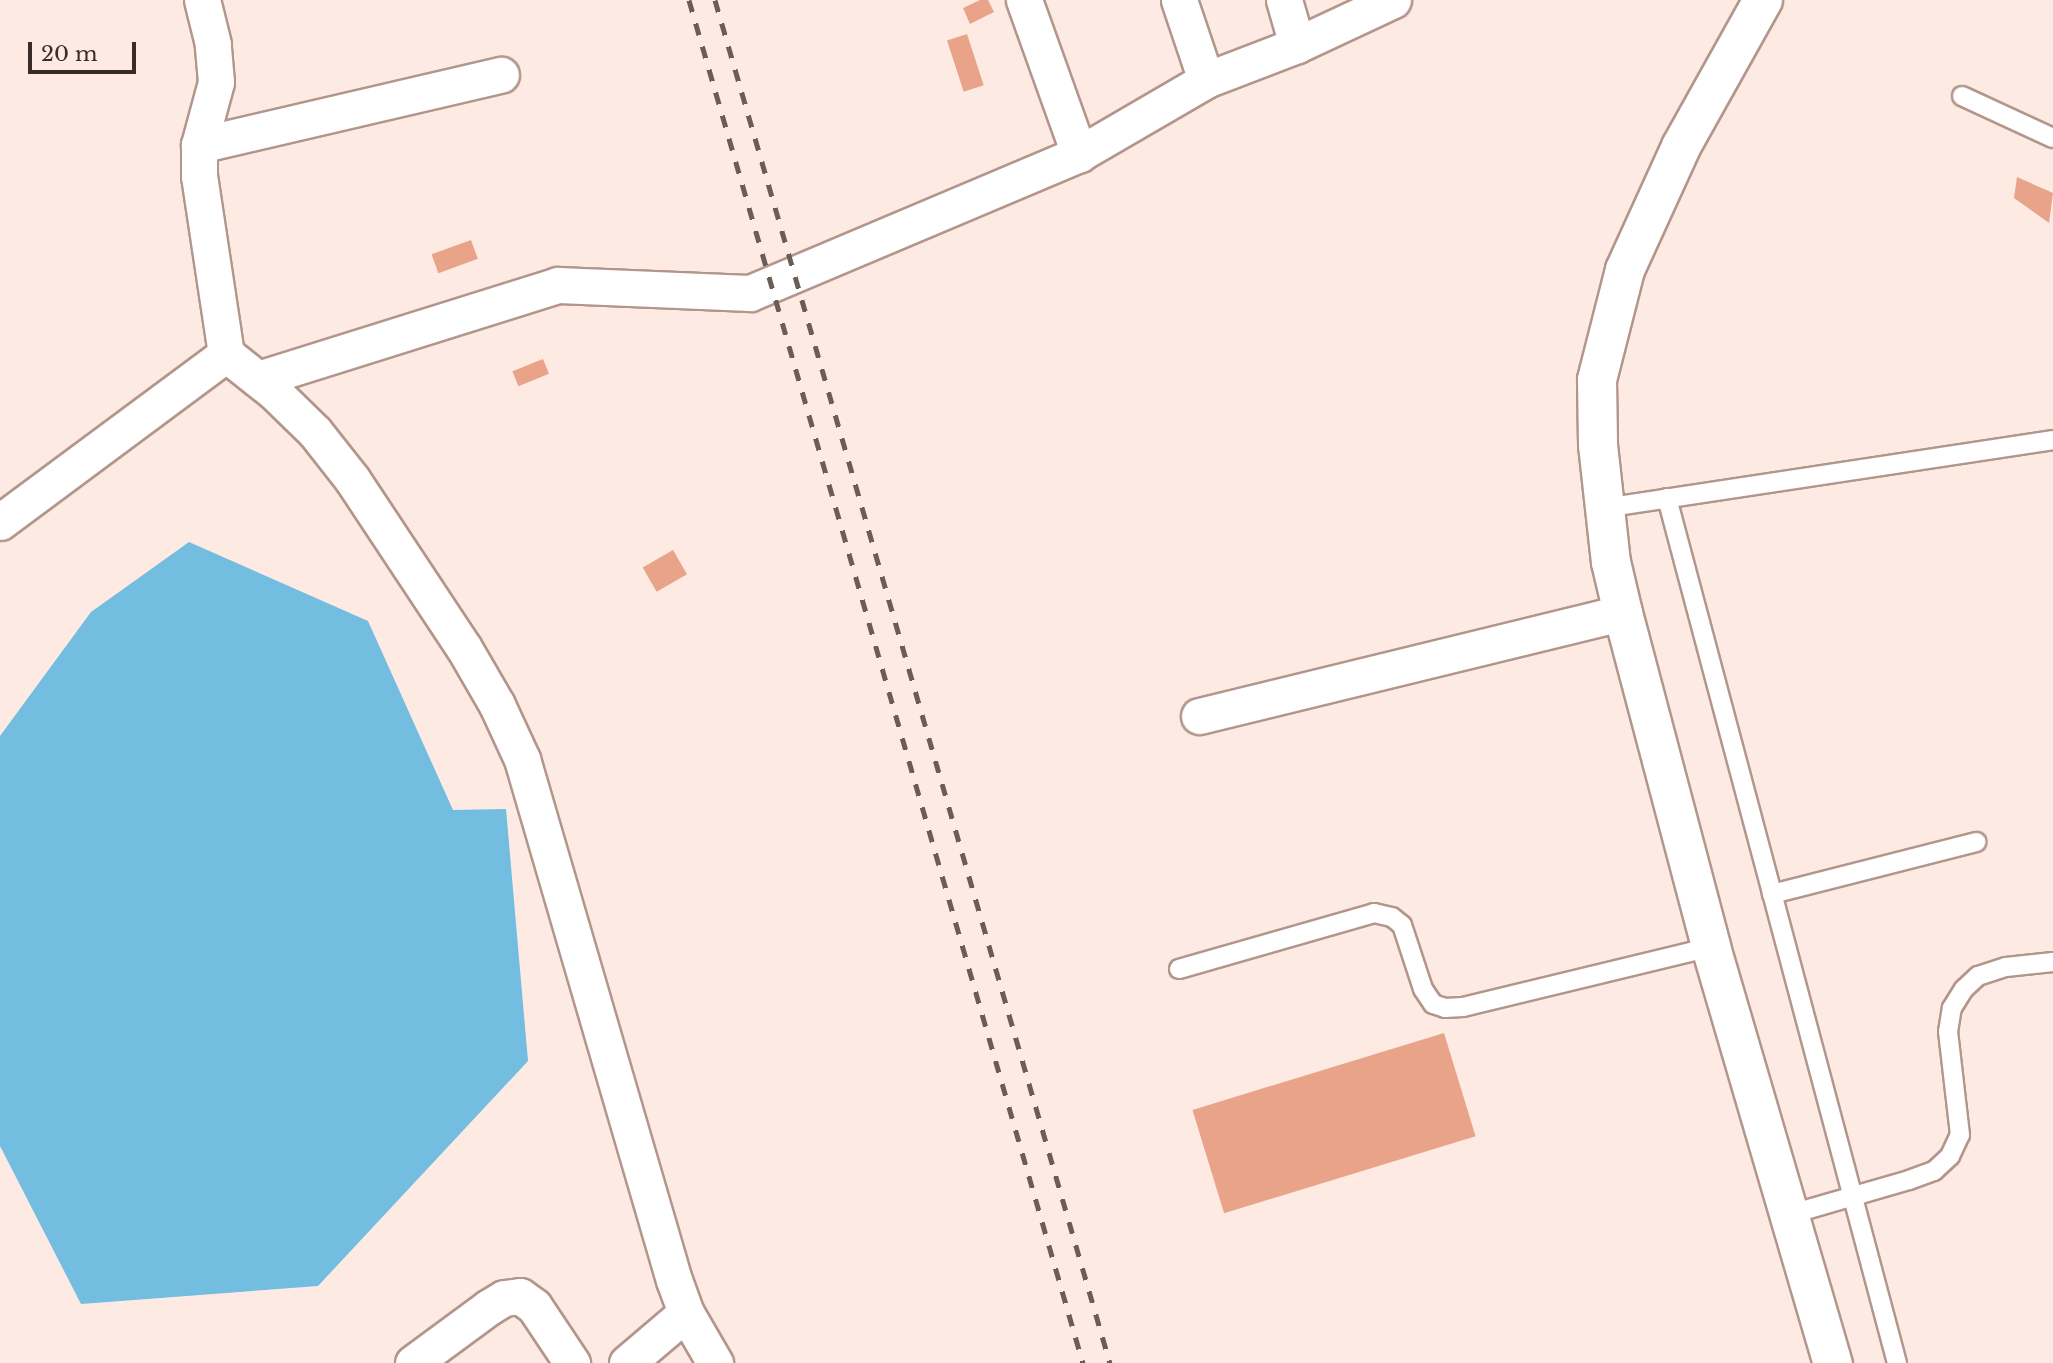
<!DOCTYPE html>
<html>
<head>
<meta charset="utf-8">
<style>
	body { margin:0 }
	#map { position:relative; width:2053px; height:1363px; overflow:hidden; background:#fdeae3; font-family:"Libre Baskerville",serif }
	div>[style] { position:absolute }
	.water>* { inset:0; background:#72bde0 }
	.building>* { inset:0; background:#e8a389; transform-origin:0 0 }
	.roads { filter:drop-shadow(2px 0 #b3968b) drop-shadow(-2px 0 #b3968b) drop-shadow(0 2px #b3968b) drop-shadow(0 -2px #b3968b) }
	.lane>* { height:18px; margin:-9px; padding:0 9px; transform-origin:9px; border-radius:9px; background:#fff }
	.street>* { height:35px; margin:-17.5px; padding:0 17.5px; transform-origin:17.5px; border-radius:17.5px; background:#fff }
	.highway>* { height:38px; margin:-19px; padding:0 19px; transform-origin:19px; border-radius:19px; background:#fff }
	.rail>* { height:5px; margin-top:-2.5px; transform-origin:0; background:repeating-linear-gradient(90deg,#6a5d58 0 12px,transparent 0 24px) }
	span { translate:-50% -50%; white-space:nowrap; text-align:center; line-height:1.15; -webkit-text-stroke:6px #fdeae3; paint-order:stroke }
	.scale { position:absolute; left:28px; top:42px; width:108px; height:32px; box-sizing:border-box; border:4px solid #382c28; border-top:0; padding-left:9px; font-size:21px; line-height:24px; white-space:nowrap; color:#382c28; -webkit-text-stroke:5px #fdeae3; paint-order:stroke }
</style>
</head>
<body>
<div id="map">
	<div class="water">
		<i style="clip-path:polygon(189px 542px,368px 621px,453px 810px,506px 809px,528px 1061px,318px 1286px,81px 1304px,0 1146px,0 736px,91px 612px)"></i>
	</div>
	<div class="building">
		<i style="clip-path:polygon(980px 0,988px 0,994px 12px,970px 24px,963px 8px)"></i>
		<i style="left:967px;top:34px;width:54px;height:21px;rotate:72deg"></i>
		<i style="clip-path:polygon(2017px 177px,2053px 193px,2049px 223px,2014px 198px)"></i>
		<i style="left:471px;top:240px;width:20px;height:42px;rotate:70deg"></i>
		<i style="left:543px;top:359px;width:16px;height:33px;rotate:68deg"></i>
		<i style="left:673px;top:550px;width:28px;height:35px;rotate:60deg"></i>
		<i style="left:1444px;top:1033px;width:108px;height:263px;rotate:73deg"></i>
	</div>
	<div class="roads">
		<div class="lane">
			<i style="left:1962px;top:96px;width:100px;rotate:24.8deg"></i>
			<i style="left:1667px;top:498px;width:895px;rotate:75.11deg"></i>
			<i style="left:1604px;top:508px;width:454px;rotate:-8.6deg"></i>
			<i style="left:1772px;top:894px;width:211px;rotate:-14.3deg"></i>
			<i style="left:1179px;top:969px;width:203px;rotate:-16deg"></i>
			<i style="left:1374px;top:913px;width:18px;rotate:13deg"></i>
			<i style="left:1392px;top:917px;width:13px;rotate:39deg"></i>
			<i style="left:1402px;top:925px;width:67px;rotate:71.8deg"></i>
			<i style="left:1423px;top:989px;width:18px;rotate:56deg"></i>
			<i style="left:1433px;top:1004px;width:13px;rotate:18deg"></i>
			<i style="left:1445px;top:1008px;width:18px;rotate:-3deg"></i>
			<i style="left:1463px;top:1007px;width:255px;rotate:-13.6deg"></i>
			<i style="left:1788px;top:1215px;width:126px;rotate:-16.1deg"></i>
			<i style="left:1909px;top:1180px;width:27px;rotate:-20deg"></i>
			<i style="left:1934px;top:1171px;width:22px;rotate:-43deg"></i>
			<i style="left:1950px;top:1156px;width:23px;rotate:-65deg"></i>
			<i style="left:1960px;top:1135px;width:104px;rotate:-96.6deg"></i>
			<i style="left:1948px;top:1032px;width:24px;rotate:-81deg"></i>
			<i style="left:1952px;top:1008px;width:22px;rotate:-58deg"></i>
			<i style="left:1964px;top:989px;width:19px;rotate:-43deg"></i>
			<i style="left:1978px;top:976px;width:29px;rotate:-18deg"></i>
			<i style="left:2006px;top:967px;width:47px;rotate:-6.1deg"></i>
		</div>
		<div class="street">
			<i style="left:1024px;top:0;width:164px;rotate:70.3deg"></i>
			<i style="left:1179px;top:0;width:84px;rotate:71.4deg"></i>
			<i style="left:1284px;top:0;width:47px;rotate:73.9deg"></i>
			<i style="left:199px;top:145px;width:310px;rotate:-13.1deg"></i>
			<i style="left:226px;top:354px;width:61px;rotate:38.4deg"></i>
			<i style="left:274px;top:392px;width:57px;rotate:44.3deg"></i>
			<i style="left:315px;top:432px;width:60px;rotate:51.8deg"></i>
			<i style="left:352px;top:479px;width:203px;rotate:56.5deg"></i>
			<i style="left:464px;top:648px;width:66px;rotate:59.9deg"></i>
			<i style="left:497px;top:705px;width:60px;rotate:65.2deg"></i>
			<i style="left:522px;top:759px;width:543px;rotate:73.74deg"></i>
			<i style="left:674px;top:1280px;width:35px;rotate:70deg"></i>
			<i style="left:686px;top:1313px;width:58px;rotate:59.9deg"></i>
			<i style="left:258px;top:379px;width:314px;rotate:-17.4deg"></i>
			<i style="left:558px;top:285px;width:192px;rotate:2.4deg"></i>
			<i style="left:750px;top:293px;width:357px;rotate:-22.9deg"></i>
			<i style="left:1079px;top:154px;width:147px;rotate:-30.2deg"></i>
			<i style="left:1206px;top:80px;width:97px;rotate:-21deg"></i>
			<i style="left:1297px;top:45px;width:106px;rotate:-25.1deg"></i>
			<i style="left:0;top:522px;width:282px;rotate:-36.6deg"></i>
			<i style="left:226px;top:354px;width:180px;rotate:-98.6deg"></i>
			<i style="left:199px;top:176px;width:31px;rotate:-90deg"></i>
			<i style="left:199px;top:145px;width:65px;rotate:-74.9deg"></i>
			<i style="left:216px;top:82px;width:38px;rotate:-95deg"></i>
			<i style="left:213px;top:44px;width:45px;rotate:-104deg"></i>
			<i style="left:1199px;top:716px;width:436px;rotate:-13.7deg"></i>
			<i style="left:413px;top:1363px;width:94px;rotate:-36.4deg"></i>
			<i style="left:489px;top:1307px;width:17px;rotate:-31deg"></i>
			<i style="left:504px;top:1298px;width:16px;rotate:-7deg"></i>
			<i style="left:520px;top:1296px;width:17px;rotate:36deg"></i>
			<i style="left:534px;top:1306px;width:69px;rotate:56.3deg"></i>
			<i style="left:627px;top:1363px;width:77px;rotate:-40.3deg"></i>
		</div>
		<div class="highway">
			<i style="left:1763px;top:0;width:168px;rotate:119.2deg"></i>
			<i style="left:1681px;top:147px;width:135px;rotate:114.5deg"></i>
			<i style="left:1625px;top:270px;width:114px;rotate:104.3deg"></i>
			<i style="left:1597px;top:380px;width:65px;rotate:89.1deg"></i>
			<i style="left:1598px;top:445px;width:118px;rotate:83.7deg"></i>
			<i style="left:1611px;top:562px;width:52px;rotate:76.8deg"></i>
			<i style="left:1623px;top:613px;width:345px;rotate:75.2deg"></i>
			<i style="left:1711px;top:947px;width:434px;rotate:73.7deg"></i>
		</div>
	</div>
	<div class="rail">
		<i style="left:689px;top:0;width:1419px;rotate:73.88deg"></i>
		<i style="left:715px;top:0;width:1419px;rotate:73.84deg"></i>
	</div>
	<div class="scale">20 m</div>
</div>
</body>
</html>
